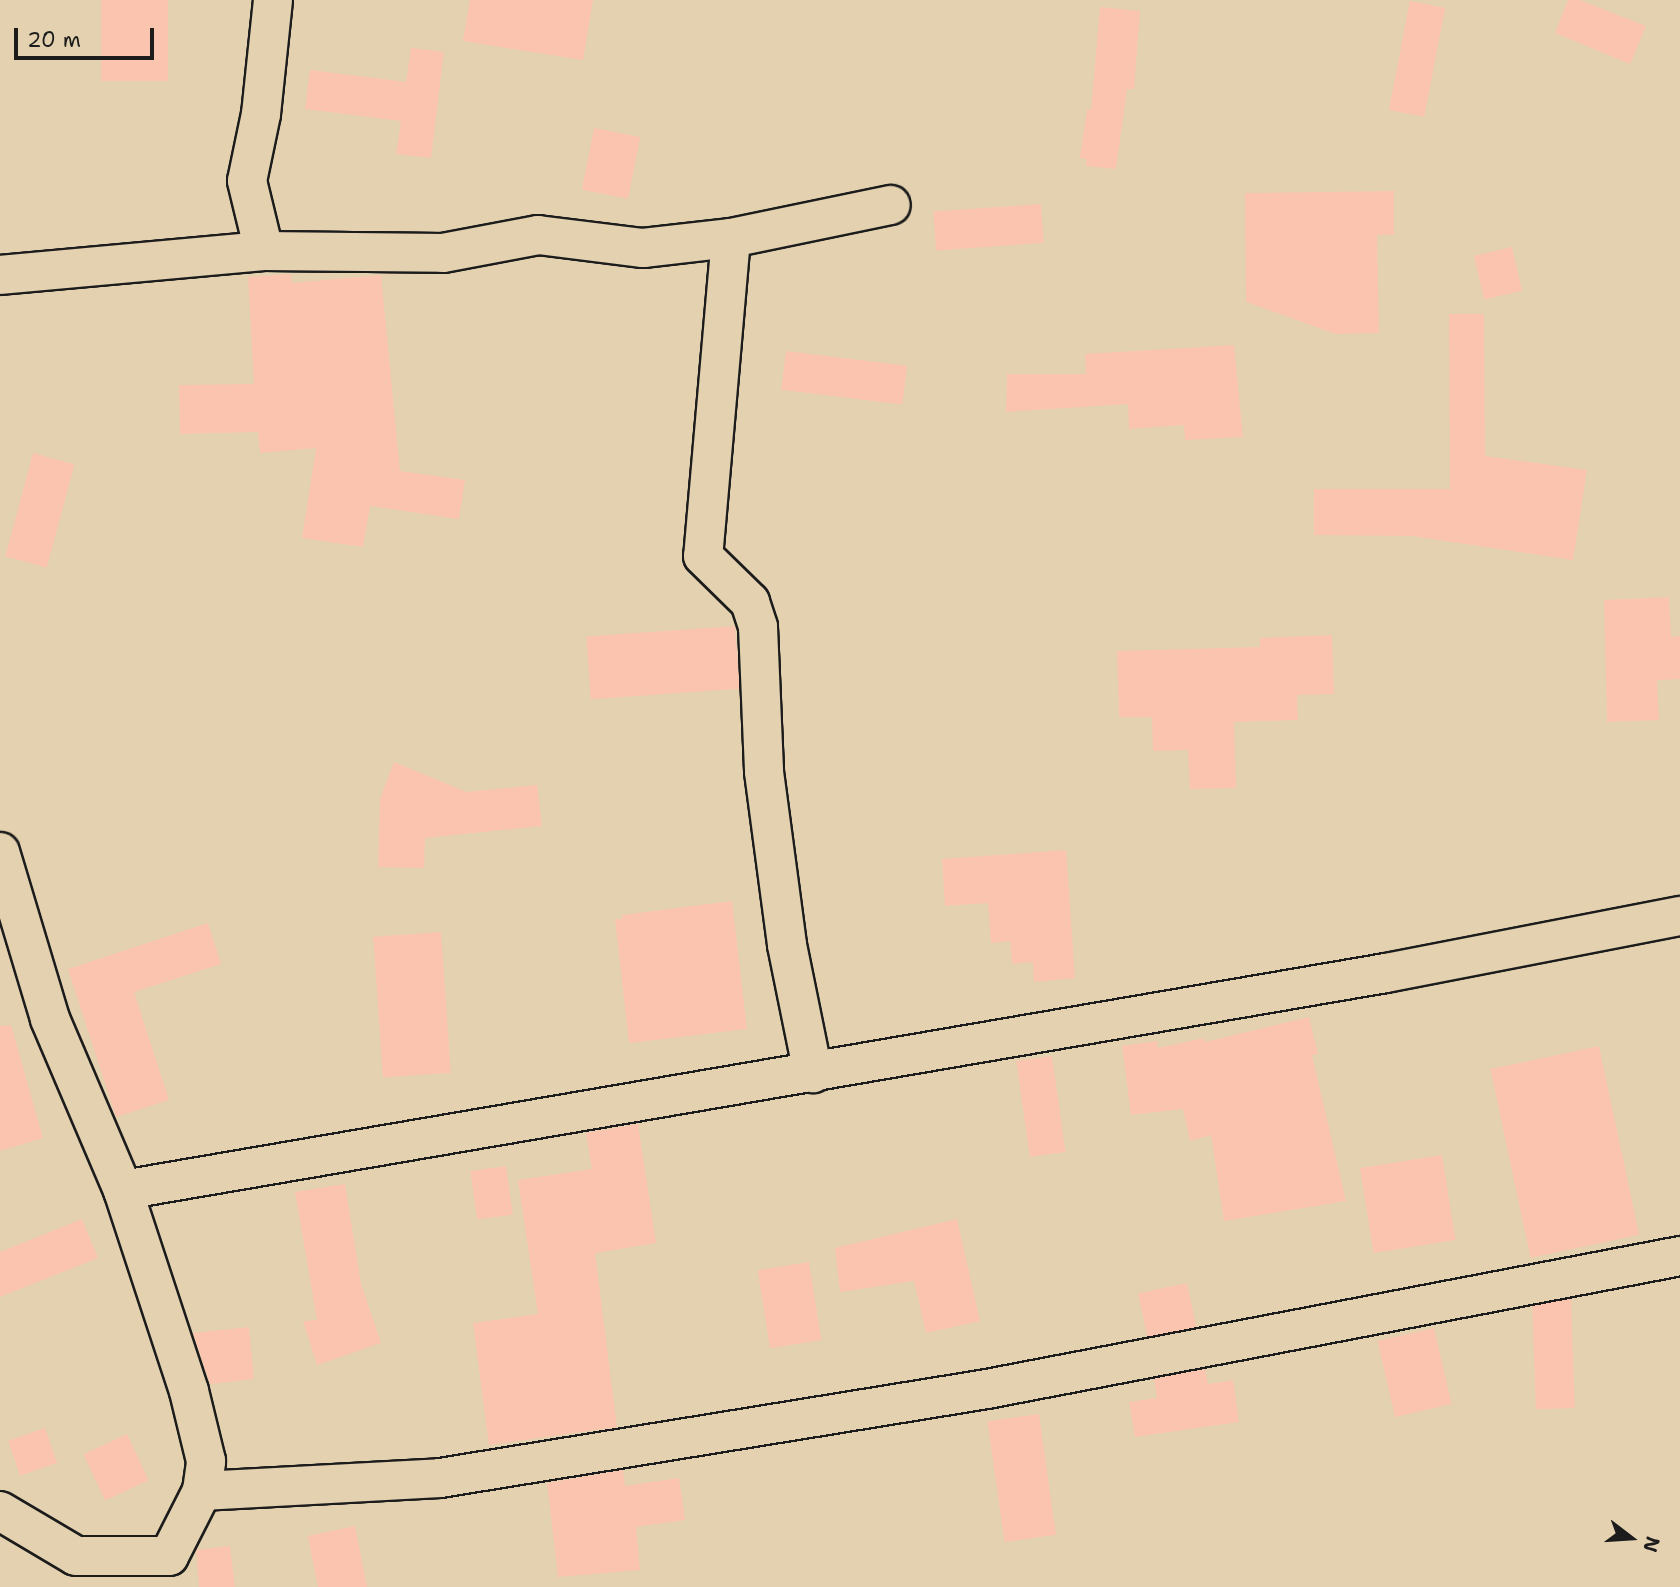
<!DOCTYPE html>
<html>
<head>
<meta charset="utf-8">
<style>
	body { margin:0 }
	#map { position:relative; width:1680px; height:1587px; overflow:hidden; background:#e3d1af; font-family:"Shantell Sans",sans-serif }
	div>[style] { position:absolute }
	.building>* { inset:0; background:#fbc4af; transform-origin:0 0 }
	.roads { filter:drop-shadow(2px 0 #1c1c1c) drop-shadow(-2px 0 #1c1c1c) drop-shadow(0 2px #1c1c1c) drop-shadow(0 -2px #1c1c1c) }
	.minor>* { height:38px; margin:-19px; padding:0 19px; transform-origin:19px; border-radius:19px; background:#e3d1af }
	span { translate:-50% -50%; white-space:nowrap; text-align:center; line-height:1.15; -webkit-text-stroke:5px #e3d1af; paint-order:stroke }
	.north { position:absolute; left:1596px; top:1503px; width:70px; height:70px; -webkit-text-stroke:5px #e3d1af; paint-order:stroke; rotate:107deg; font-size:19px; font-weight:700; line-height:28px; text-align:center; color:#1c1c1c }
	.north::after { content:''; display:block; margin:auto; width:24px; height:32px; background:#1c1c1c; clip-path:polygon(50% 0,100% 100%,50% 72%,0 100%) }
	.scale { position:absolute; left:14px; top:28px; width:140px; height:32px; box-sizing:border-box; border:4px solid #1c1c1c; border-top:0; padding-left:9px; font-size:21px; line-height:24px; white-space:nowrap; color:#1c1c1c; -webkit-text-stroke:5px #e3d1af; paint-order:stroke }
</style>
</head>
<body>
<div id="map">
	<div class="building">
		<i style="left:101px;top:0;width:67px;height:81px"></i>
		<i style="clip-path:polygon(470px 0,593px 0,583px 60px,463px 41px)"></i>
		<i style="clip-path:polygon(1568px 0,1580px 0,1646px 26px,1630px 64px,1555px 33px)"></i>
		<i style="left:1410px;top:1px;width:36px;height:111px;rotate:11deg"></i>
		<i style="clip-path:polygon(1100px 7px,1140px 11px,1134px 89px,1127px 89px,1116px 169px,1086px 166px,1086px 159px,1080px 158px,1087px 109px,1091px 110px)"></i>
		<i style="clip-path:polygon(411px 48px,444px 52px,431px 158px,396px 154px,401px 121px,305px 109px,310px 70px,406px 82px)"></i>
		<i style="left:594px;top:128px;width:47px;height:63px;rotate:11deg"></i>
		<i style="clip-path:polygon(1394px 191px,1394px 235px,1377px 235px,1379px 333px,1336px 334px,1246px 302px,1245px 193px)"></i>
		<i style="left:1041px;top:204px;width:39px;height:108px;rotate:86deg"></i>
		<i style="left:1512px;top:247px;width:45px;height:39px;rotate:77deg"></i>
		<i style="clip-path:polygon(291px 274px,292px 283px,381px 275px,400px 471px,465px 480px,459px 519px,370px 506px,363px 547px,302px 538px,316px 448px,260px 453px,258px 432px,180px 434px,179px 385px,254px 384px,248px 277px)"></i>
		<i style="clip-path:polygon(1449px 314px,1484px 314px,1485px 456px,1587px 470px,1573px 560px,1412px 536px,1314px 535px,1314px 489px,1450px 489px)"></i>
		<i style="clip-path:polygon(1234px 345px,1243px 437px,1185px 440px,1184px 425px,1129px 429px,1128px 404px,1006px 412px,1007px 374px,1086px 374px,1085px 354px)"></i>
		<i style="left:786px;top:351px;width:122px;height:39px;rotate:7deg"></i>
		<i style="left:33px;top:453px;width:43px;height:107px;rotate:15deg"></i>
		<i style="clip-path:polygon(1669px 597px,1671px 637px,1680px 636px,1680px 679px,1657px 680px,1659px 720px,1607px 722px,1604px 600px)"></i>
		<i style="left:735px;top:626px;width:63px;height:149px;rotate:86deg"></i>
		<i style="clip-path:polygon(1332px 635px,1334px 694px,1297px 695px,1298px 720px,1234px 722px,1236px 788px,1190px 789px,1188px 750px,1153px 751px,1152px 717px,1119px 717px,1117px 651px,1260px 647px,1260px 638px)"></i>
		<i style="clip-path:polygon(394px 762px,467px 792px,537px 785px,542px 826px,425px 838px,424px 868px,378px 867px,380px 799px)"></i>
		<i style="clip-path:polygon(1066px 850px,1075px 978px,1034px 982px,1033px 962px,1012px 964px,1010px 941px,991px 943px,988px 903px,945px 906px,942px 859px)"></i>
		<i style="clip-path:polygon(732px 901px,747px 1029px,629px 1043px,615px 919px,622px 919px,622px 915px)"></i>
		<i style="clip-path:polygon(208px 923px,221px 964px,134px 992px,169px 1100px,116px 1117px,68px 969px)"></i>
		<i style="left:441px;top:932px;width:141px;height:68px;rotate:86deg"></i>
		<i style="clip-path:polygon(1309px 1017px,1318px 1054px,1312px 1055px,1346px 1201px,1224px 1221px,1211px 1135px,1190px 1141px,1183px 1109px,1131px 1115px,1122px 1046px,1157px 1041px,1158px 1048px,1204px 1038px,1205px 1042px)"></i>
		<i style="clip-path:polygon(11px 1025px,43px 1138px,0 1151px,0 1026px)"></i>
		<i style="left:1599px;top:1046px;width:193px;height:111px;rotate:78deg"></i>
		<i style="left:1052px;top:1056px;width:97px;height:36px;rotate:82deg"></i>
		<i style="clip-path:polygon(638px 1124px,656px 1243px,595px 1253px,617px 1427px,489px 1445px,473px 1323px,538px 1314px,518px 1180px,592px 1169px,586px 1133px)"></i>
		<i style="left:1442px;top:1155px;width:86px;height:83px;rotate:81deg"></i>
		<i style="left:506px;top:1166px;width:49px;height:36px;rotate:82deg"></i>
		<i style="clip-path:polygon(345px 1184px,361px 1284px,381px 1343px,317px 1365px,303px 1321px,317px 1320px,295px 1192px)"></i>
		<i style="clip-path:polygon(82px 1219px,98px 1258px,0 1297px,0 1252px)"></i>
		<i style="clip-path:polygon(957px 1219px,980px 1321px,926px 1333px,914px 1281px,840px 1292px,835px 1248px)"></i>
		<i style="left:809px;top:1262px;width:79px;height:52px;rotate:81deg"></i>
		<i style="left:1187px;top:1283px;width:45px;height:50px;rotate:78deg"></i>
		<i style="left:1571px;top:1299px;width:109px;height:39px;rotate:88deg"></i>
		<i style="clip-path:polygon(249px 1327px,254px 1379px,210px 1384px,193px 1333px)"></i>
		<i style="left:1434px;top:1328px;width:78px;height:58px;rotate:77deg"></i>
		<i style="clip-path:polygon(1205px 1369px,1208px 1384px,1233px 1380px,1239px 1422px,1135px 1437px,1129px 1402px,1157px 1398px,1154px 1379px)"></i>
		<i style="left:1039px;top:1414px;width:122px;height:52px;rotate:82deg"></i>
		<i style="left:45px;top:1428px;width:37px;height:39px;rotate:71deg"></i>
		<i style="left:127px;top:1434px;width:51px;height:48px;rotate:65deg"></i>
		<i style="clip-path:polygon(623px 1470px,625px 1486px,679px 1478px,685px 1520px,636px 1527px,640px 1570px,558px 1577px,547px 1483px)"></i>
		<i style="clip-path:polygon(355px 1526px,367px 1587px,318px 1587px,308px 1536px)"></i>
		<i style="clip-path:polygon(230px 1546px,235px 1587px,199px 1587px,196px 1550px)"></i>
	</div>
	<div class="roads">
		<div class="minor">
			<i style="left:273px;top:0;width:115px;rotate:96deg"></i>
			<i style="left:261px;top:114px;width:68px;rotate:101.8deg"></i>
			<i style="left:247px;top:181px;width:72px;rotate:76.3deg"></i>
			<i style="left:264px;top:251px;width:179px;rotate:0.6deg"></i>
			<i style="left:443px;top:253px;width:97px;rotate:-10.7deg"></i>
			<i style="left:538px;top:235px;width:106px;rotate:7.1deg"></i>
			<i style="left:643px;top:248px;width:89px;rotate:-6.5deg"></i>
			<i style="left:731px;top:238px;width:163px;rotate:-11.7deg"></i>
			<i style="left:731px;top:238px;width:319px;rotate:95deg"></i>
			<i style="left:703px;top:556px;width:66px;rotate:44.4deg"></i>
			<i style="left:750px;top:602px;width:26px;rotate:72deg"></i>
			<i style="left:758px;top:627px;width:145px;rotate:87.6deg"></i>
			<i style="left:764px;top:772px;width:175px;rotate:82.4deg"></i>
			<i style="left:787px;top:945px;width:131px;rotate:78.5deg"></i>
			<i style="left:0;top:275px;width:265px;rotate:-5.2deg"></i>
			<i style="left:0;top:852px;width:174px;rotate:73.3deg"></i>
			<i style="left:50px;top:1019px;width:186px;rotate:66.9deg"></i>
			<i style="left:202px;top:1491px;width:238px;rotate:-3.1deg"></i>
			<i style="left:440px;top:1478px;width:554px;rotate:-9.24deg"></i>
			<i style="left:987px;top:1389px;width:706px;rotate:-10.86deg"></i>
			<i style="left:0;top:1511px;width:88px;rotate:30.6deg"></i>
			<i style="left:76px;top:1556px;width:93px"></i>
			<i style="left:169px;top:1556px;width:73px;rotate:-63.1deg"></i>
			<i style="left:202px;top:1491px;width:30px;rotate:-82deg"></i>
			<i style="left:206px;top:1461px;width:72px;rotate:-103.7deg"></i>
			<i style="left:189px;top:1391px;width:212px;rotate:-108.2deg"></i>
			<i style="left:123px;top:1190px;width:1282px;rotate:-9.75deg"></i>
			<i style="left:1386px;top:973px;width:299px;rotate:-11deg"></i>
		</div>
	</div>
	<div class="north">N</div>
	<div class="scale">20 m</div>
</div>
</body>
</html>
